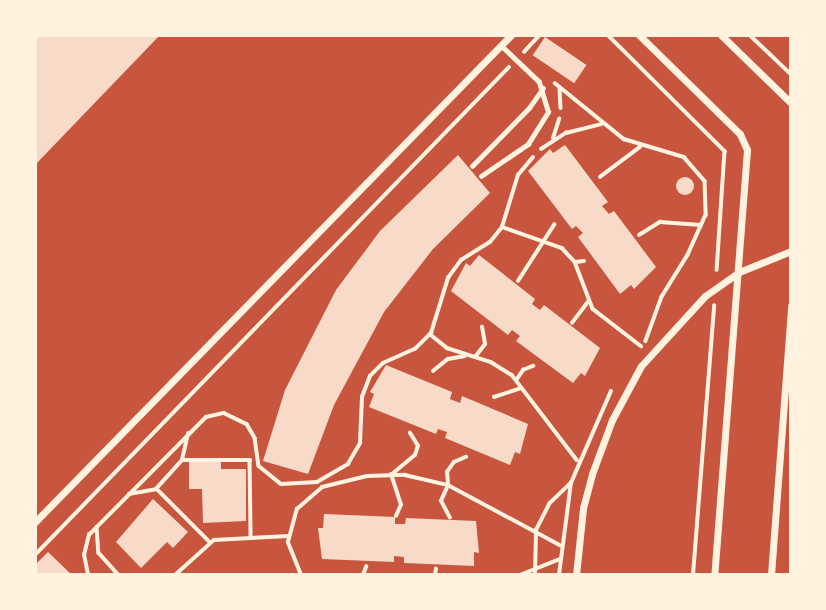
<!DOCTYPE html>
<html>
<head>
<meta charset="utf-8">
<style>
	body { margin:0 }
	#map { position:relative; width:826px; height:610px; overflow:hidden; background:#c8553d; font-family:Poppins,sans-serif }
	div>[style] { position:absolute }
	.building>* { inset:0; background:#f7dbc8; transform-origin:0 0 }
	.round { border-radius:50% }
	.path>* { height:3.5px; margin:-1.75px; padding:0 1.75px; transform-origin:1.75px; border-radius:1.75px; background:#fff3e0 }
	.service>* { height:4.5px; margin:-2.25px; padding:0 2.25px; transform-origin:2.25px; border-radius:2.25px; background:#fff3e0 }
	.minor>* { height:7px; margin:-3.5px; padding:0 3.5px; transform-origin:3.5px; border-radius:3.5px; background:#fff3e0 }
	span { translate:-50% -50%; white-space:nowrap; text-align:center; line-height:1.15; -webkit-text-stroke:5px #fff3e0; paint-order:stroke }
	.frame { position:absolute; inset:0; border:37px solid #fff3e0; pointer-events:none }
</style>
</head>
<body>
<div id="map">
	<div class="building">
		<i style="clip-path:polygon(35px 35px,160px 35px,35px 165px)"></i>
		<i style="left:545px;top:37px;width:50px;height:22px;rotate:34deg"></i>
		<i style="clip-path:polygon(565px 145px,608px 202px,602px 206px,609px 214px,614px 211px,656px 267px,634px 289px,631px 285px,620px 294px,578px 237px,583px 233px,576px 226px,572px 229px,528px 171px,550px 149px,553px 153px)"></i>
		<i style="clip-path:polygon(458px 155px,490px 193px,433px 249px,384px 312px,334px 405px,308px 474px,263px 461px,285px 390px,336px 290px,380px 231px)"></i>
		<i class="round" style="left:676px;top:177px;width:18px;height:18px"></i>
		<i style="clip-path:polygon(479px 255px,535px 299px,532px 304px,540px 310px,544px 305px,600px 348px,585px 376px,581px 373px,573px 383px,516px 341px,520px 336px,512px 330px,508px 335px,451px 291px,466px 263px,470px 266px)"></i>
		<i style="clip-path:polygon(386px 365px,452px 392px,450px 399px,460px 403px,462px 396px,528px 424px,520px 454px,515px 452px,510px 465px,445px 438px,447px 432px,438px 429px,436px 434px,369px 407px,374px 394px,370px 392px)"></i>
		<i style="clip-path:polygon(189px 462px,221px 462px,221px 469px,246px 469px,246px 521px,203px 523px,202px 489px,189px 489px)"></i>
		<i style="clip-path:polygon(153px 499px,188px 532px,173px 548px,167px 542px,141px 568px,116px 542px)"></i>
		<i style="clip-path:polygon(324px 514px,395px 517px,395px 524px,405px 524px,406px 518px,476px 521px,479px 553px,474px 552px,474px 566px,404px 563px,404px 557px,394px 556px,394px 562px,322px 559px,318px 528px,323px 528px)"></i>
		<i style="clip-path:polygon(48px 552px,72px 575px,35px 575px,35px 565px)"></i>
	</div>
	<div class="path">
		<i style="left:608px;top:35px;width:165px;rotate:44.8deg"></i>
		<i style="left:725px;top:151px;width:119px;rotate:93.8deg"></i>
		<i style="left:750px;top:35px;width:57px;rotate:43.6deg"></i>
		<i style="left:524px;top:52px;width:23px;rotate:-47deg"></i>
		<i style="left:555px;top:83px;width:89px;rotate:39.1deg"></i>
		<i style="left:624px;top:139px;width:63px;rotate:16.7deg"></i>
		<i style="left:684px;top:157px;width:32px;rotate:49deg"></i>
		<i style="left:705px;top:181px;width:34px;rotate:88deg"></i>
		<i style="left:706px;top:215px;width:44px;rotate:114.2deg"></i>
		<i style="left:688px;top:255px;width:49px;rotate:121.8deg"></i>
		<i style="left:662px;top:297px;width:47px;rotate:110deg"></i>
		<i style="left:560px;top:89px;width:19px;rotate:87deg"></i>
		<i style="left:553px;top:138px;width:20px;rotate:-72deg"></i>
		<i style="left:541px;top:149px;width:30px;rotate:-33deg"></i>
		<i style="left:566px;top:133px;width:36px;rotate:-14deg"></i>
		<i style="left:600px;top:177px;width:50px;rotate:-36.9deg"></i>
		<i style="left:502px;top:227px;width:64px;rotate:19.3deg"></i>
		<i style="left:562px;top:248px;width:19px;rotate:47deg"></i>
		<i style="left:575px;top:262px;width:50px;rotate:69deg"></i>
		<i style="left:593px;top:309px;width:61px;rotate:37.6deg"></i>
		<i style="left:639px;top:235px;width:25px;rotate:-32deg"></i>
		<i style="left:660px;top:222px;width:41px;rotate:4.2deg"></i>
		<i style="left:575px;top:262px;width:9px;rotate:-6deg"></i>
		<i style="left:518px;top:281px;width:67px;rotate:-57.3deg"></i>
		<i style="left:572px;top:323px;width:26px;rotate:-53deg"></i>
		<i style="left:430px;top:334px;width:22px;rotate:39deg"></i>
		<i style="left:447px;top:348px;width:46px;rotate:17.7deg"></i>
		<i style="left:491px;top:362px;width:25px;rotate:32deg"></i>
		<i style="left:512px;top:375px;width:107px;rotate:52.6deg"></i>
		<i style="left:475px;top:357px;width:16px;rotate:-52deg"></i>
		<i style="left:485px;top:344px;width:17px;rotate:-100deg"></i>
		<i style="left:433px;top:371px;width:19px;rotate:-39deg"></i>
		<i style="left:448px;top:359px;width:17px;rotate:-10deg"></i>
		<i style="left:517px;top:379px;width:11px;rotate:-56deg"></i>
		<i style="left:523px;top:370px;width:11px;rotate:-22deg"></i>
		<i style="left:494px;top:397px;width:28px;rotate:-18deg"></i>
		<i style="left:182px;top:460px;width:68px"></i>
		<i style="left:250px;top:460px;width:76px;rotate:89.2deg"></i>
		<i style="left:157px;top:489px;width:75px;rotate:45deg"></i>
		<i style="left:129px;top:494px;width:27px;rotate:-10deg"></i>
		<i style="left:156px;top:489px;width:39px;rotate:-48deg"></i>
		<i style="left:182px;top:460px;width:27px;rotate:-77deg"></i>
		<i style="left:396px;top:516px;width:12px;rotate:-66deg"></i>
		<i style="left:401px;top:505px;width:32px;rotate:-108deg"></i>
		<i style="left:391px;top:475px;width:31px;rotate:-40deg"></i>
		<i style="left:415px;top:455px;width:9px;rotate:-72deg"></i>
		<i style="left:418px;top:446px;width:15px;rotate:-122deg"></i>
		<i style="left:450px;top:518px;width:19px;rotate:-118deg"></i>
		<i style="left:441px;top:501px;width:17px;rotate:-66deg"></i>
		<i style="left:448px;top:485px;width:13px;rotate:-94deg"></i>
		<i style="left:447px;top:472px;width:12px;rotate:-55deg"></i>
		<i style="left:454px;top:462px;width:13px;rotate:-23deg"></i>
		<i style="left:97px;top:527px;width:26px;rotate:86deg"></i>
		<i style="left:99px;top:553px;width:30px;rotate:48deg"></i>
		<i style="left:35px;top:555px;width:680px;rotate:-45.83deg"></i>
		<i style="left:88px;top:575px;width:20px;rotate:-101deg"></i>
		<i style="left:84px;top:555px;width:21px;rotate:-76deg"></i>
		<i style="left:89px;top:535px;width:166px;rotate:-45.2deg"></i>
		<i style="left:206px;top:417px;width:18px;rotate:-13deg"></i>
		<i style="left:224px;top:413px;width:25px;rotate:26deg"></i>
		<i style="left:247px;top:424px;width:16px;rotate:60deg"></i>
		<i style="left:255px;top:438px;width:28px;rotate:82deg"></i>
		<i style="left:259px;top:466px;width:28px;rotate:39deg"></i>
		<i style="left:281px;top:484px;width:36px;rotate:-3deg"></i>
		<i style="left:317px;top:482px;width:36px;rotate:-30deg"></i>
		<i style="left:348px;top:464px;width:24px;rotate:-60deg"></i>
		<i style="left:360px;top:443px;width:46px;rotate:-87.5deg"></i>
		<i style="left:362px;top:397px;width:22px;rotate:-69deg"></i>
		<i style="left:370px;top:376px;width:18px;rotate:-45deg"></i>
		<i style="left:383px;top:363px;width:35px;rotate:-24deg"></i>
		<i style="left:415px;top:349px;width:23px;rotate:-45deg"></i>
		<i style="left:431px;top:333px;width:58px;rotate:-72.8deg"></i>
		<i style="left:448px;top:278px;width:22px;rotate:-54deg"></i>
		<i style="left:461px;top:260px;width:34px;rotate:-32deg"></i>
		<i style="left:490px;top:242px;width:19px;rotate:-51deg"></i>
		<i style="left:502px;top:227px;width:54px;rotate:-72.9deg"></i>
		<i style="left:518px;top:175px;width:23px;rotate:-50deg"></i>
		<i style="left:175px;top:575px;width:52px;rotate:-41.9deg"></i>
		<i style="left:214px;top:540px;width:75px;rotate:-3.1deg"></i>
		<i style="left:301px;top:575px;width:35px;rotate:-112deg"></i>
		<i style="left:288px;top:542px;width:34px;rotate:-75deg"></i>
		<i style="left:297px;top:509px;width:33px;rotate:-41deg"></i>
		<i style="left:322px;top:487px;width:46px;rotate:-13.7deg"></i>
		<i style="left:367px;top:476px;width:38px;rotate:-2deg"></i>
		<i style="left:405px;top:475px;width:44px;rotate:13.1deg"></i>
		<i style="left:448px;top:485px;width:127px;rotate:28.2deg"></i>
		<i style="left:363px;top:575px;width:9px;rotate:-69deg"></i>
		<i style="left:435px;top:575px;width:6px;rotate:-81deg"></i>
		<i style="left:520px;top:575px;width:43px;rotate:-21.8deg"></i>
		<i style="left:535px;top:575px;width:45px;rotate:-88.7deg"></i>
		<i style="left:536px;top:530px;width:30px;rotate:-63deg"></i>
		<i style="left:550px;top:503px;width:28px;rotate:-44deg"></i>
		<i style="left:559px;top:575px;width:93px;rotate:-82.6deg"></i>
		<i style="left:571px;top:483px;width:100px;rotate:-66.5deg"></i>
		<i style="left:693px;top:575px;width:270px;rotate:-85.5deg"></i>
	</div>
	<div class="service">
		<i style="left:472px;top:166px;width:81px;rotate:-45.5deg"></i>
		<i style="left:529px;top:108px;width:24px;rotate:-55deg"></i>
		<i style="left:481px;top:176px;width:57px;rotate:-34.2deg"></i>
		<i style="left:528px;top:144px;width:38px;rotate:-58deg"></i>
		<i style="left:548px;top:112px;width:31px;rotate:-107deg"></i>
		<i style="left:539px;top:82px;width:52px;rotate:-136.5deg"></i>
	</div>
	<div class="minor">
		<i style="left:639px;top:35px;width:141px;rotate:44.4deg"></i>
		<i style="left:740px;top:134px;width:17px;rotate:66deg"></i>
		<i style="left:747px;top:150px;width:426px;rotate:94.4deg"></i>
		<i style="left:721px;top:35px;width:98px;rotate:44.2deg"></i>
		<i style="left:35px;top:522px;width:681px;rotate:-45.65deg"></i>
		<i style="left:576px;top:575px;width:67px;rotate:-84deg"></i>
		<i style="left:583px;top:508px;width:35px;rotate:-75deg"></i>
		<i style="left:592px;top:474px;width:58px;rotate:-69.7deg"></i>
		<i style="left:612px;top:420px;width:61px;rotate:-61.8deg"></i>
		<i style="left:641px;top:366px;width:95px;rotate:-47.6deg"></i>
		<i style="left:705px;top:296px;width:42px;rotate:-35.2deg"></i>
		<i style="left:739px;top:272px;width:56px;rotate:-22deg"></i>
		<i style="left:771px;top:575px;width:270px;rotate:-85.7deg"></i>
	</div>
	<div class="frame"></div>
</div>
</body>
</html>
